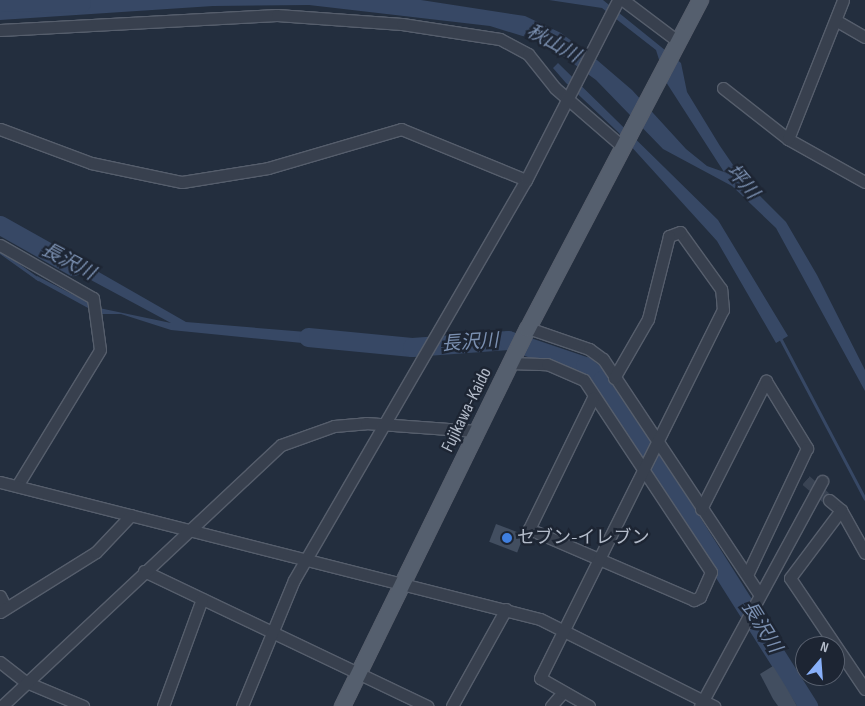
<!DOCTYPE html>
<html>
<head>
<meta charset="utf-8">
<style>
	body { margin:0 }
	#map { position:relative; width:865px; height:706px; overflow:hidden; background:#232e3e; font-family:"Sofia Sans Condensed","Noto Sans JP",sans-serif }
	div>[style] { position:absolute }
	.water>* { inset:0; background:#374865 }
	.stream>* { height:3px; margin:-1.5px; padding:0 1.5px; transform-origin:1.5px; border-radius:1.5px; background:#374865 }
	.river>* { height:19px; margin:-9.5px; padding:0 9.5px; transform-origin:9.5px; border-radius:9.5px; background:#374865 }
	.building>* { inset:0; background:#424e60; transform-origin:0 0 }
	.minor-tunnel>* { height:11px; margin-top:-5.5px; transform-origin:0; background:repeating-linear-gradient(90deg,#394353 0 11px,transparent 0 16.5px) }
	.roads { filter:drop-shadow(1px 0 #565e6c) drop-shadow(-1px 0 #565e6c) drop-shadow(0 1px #565e6c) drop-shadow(0 -1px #565e6c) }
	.minor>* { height:11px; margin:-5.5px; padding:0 5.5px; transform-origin:5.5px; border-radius:5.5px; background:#38404e }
	.major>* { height:15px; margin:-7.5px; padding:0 7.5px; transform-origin:7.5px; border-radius:7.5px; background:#555f6e }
	.dots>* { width:14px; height:14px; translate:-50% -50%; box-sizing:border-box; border:2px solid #1d2533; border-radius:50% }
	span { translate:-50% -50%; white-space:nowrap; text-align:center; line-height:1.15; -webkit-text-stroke:5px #1d2533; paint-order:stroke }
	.street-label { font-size:18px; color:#b3bbc9 }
	.poi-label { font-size:18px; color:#b3bbc9 }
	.left { translate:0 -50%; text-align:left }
	.water-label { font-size:19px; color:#7b90b1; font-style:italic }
	.north { position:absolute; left:795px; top:636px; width:50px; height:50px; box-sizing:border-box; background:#1d2533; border:1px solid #59616f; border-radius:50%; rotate:18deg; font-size:14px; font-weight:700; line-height:20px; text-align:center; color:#b3bbc9 }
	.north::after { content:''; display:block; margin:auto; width:18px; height:22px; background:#88b0f9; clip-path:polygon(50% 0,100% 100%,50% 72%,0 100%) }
</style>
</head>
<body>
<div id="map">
	<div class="water">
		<i style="clip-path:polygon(88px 0,421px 0,525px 16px,561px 33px,597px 60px,632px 90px,686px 149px,707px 166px,724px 172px,666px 82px,656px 50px,602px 8px,549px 0,603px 0,681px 63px,687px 92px,720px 146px,742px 178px,786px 222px,817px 275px,865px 370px,865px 391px,776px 228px,732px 186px,663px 149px,596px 80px,545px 43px,490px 26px,309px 5px,213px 6px,0 20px,0 6px)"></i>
		<i style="clip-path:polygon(558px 63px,718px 220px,788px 336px,776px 343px,717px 241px,618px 132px,566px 83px,553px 68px)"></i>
		<i style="clip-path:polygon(52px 251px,76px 259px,186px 322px,331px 334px,333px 346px,171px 330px,121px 314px,99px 314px,35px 279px,37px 276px,99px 308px,171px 323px,48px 257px)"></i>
	</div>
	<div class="stream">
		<i style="left:0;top:252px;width:47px;rotate:35.4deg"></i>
		<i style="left:779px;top:336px;width:184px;rotate:62.2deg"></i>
	</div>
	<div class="river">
		<i style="left:0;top:1px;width:81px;rotate:1.4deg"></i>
		<i style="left:0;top:225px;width:84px;rotate:29.3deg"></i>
		<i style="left:308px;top:337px;width:104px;rotate:5.5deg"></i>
		<i style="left:412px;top:347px;width:96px;rotate:-4.2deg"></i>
		<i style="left:508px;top:340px;width:81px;rotate:18.7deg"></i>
		<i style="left:585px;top:366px;width:22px;rotate:39deg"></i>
		<i style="left:602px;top:380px;width:386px;rotate:57.7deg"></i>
	</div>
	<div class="building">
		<i style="left:496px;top:524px;width:30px;height:19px;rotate:21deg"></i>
		<i style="clip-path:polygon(773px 666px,786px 687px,797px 706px,778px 706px,773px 699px,760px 674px)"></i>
	</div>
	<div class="minor-tunnel">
		<i style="left:806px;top:480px;width:30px;rotate:41deg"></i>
	</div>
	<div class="roads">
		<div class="minor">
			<i style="left:623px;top:0;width:70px;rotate:36.9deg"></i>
			<i style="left:837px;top:21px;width:32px;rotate:30deg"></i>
			<i style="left:0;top:30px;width:277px;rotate:-3.1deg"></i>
			<i style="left:277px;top:15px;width:125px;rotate:4.1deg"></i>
			<i style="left:402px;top:24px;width:99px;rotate:8.7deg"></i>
			<i style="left:500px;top:39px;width:32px;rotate:28deg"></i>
			<i style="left:528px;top:54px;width:43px;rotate:51.5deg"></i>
			<i style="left:555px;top:88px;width:91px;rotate:41deg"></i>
			<i style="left:723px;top:88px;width:83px;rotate:38.1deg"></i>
			<i style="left:788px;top:139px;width:88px;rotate:29.2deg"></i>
			<i style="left:0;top:129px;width:97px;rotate:20.5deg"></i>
			<i style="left:91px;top:163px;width:93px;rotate:11.8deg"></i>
			<i style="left:182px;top:182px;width:87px;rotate:-9.2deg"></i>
			<i style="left:268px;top:168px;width:139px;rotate:-16.3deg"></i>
			<i style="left:401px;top:129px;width:135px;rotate:22.2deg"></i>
			<i style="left:788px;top:139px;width:149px;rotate:-68.4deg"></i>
			<i style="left:0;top:245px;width:107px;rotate:29.7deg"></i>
			<i style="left:93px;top:298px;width:52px;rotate:82.3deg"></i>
			<i style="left:100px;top:350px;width:159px;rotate:121.4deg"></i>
			<i style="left:528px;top:328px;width:65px;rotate:19deg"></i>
			<i style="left:589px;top:349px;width:17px;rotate:36deg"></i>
			<i style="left:603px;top:359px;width:280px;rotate:56.4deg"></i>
			<i style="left:510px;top:363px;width:37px;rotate:2deg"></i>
			<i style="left:547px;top:364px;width:40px;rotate:23.4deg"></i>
			<i style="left:584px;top:380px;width:230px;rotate:56.5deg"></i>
			<i style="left:711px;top:572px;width:27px;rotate:114deg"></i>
			<i style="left:700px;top:597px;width:7px;rotate:153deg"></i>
			<i style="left:694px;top:600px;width:180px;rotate:-156.7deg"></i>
			<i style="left:529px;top:529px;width:146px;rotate:-64deg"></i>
			<i style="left:0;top:482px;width:557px;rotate:14.24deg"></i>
			<i style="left:540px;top:619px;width:195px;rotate:26.6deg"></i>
			<i style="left:829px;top:500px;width:16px;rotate:40deg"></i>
			<i style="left:841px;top:510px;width:49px;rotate:60.8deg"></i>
			<i style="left:701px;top:509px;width:144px;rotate:-63.1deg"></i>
			<i style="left:766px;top:381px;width:79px;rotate:58.5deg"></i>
			<i style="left:807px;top:448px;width:140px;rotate:115.3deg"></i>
			<i style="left:841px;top:510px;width:85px;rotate:126.9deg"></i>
			<i style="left:790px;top:578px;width:134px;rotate:56deg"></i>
			<i style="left:144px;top:571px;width:314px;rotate:25.5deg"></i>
			<i style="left:0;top:596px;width:13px;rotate:63deg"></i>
			<i style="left:0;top:612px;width:113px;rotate:-32deg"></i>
			<i style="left:96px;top:552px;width:51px;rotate:-46.6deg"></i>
			<i style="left:0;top:662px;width:33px;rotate:38deg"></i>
			<i style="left:26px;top:682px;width:62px;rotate:22.8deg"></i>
			<i style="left:2px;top:706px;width:382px;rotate:-43.1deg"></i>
			<i style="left:281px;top:445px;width:56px;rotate:-19.7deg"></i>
			<i style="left:334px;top:426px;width:32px;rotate:-5deg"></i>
			<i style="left:366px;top:423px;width:110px;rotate:4.2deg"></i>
			<i style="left:163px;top:706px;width:114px;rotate:-70deg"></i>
			<i style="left:242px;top:706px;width:136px;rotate:-67.6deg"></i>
			<i style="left:294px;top:580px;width:462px;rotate:-59.9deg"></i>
			<i style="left:526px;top:180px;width:202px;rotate:-62.9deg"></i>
			<i style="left:452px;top:706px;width:111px;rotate:-60.9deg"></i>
			<i style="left:551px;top:706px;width:18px;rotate:-49deg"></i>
			<i style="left:589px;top:706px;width:56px;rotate:-150.3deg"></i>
			<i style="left:540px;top:678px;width:411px;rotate:-63.6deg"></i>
			<i style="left:723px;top:310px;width:21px;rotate:-95deg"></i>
			<i style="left:721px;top:289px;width:70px;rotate:-125.7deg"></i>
			<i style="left:680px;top:232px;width:12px;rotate:160deg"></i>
			<i style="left:669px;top:236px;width:86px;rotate:104.2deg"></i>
			<i style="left:648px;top:319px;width:68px;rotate:120deg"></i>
			<i style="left:700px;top:706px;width:256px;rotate:-61.5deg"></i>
		</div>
		<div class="major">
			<i style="left:342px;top:706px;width:420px;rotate:-63.9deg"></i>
			<i style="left:527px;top:329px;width:372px;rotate:-62.3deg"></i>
		</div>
	</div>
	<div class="dots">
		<i style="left:507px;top:538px;background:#3f7fe0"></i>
	</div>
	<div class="street-label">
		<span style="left:467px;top:410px;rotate:-64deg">Fujikawa-Kaido</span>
	</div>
	<div class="poi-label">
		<span class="left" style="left:517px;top:538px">セブン-イレブン</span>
	</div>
	<div class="water-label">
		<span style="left:553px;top:44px;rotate:29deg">秋山川</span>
		<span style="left:742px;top:182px;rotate:50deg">坪川</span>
		<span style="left:68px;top:262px;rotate:28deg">長沢川</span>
		<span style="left:470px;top:343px;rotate:-4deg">長沢川</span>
		<span style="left:761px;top:627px;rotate:58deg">長沢川</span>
	</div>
	<div class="north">N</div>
</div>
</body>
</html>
